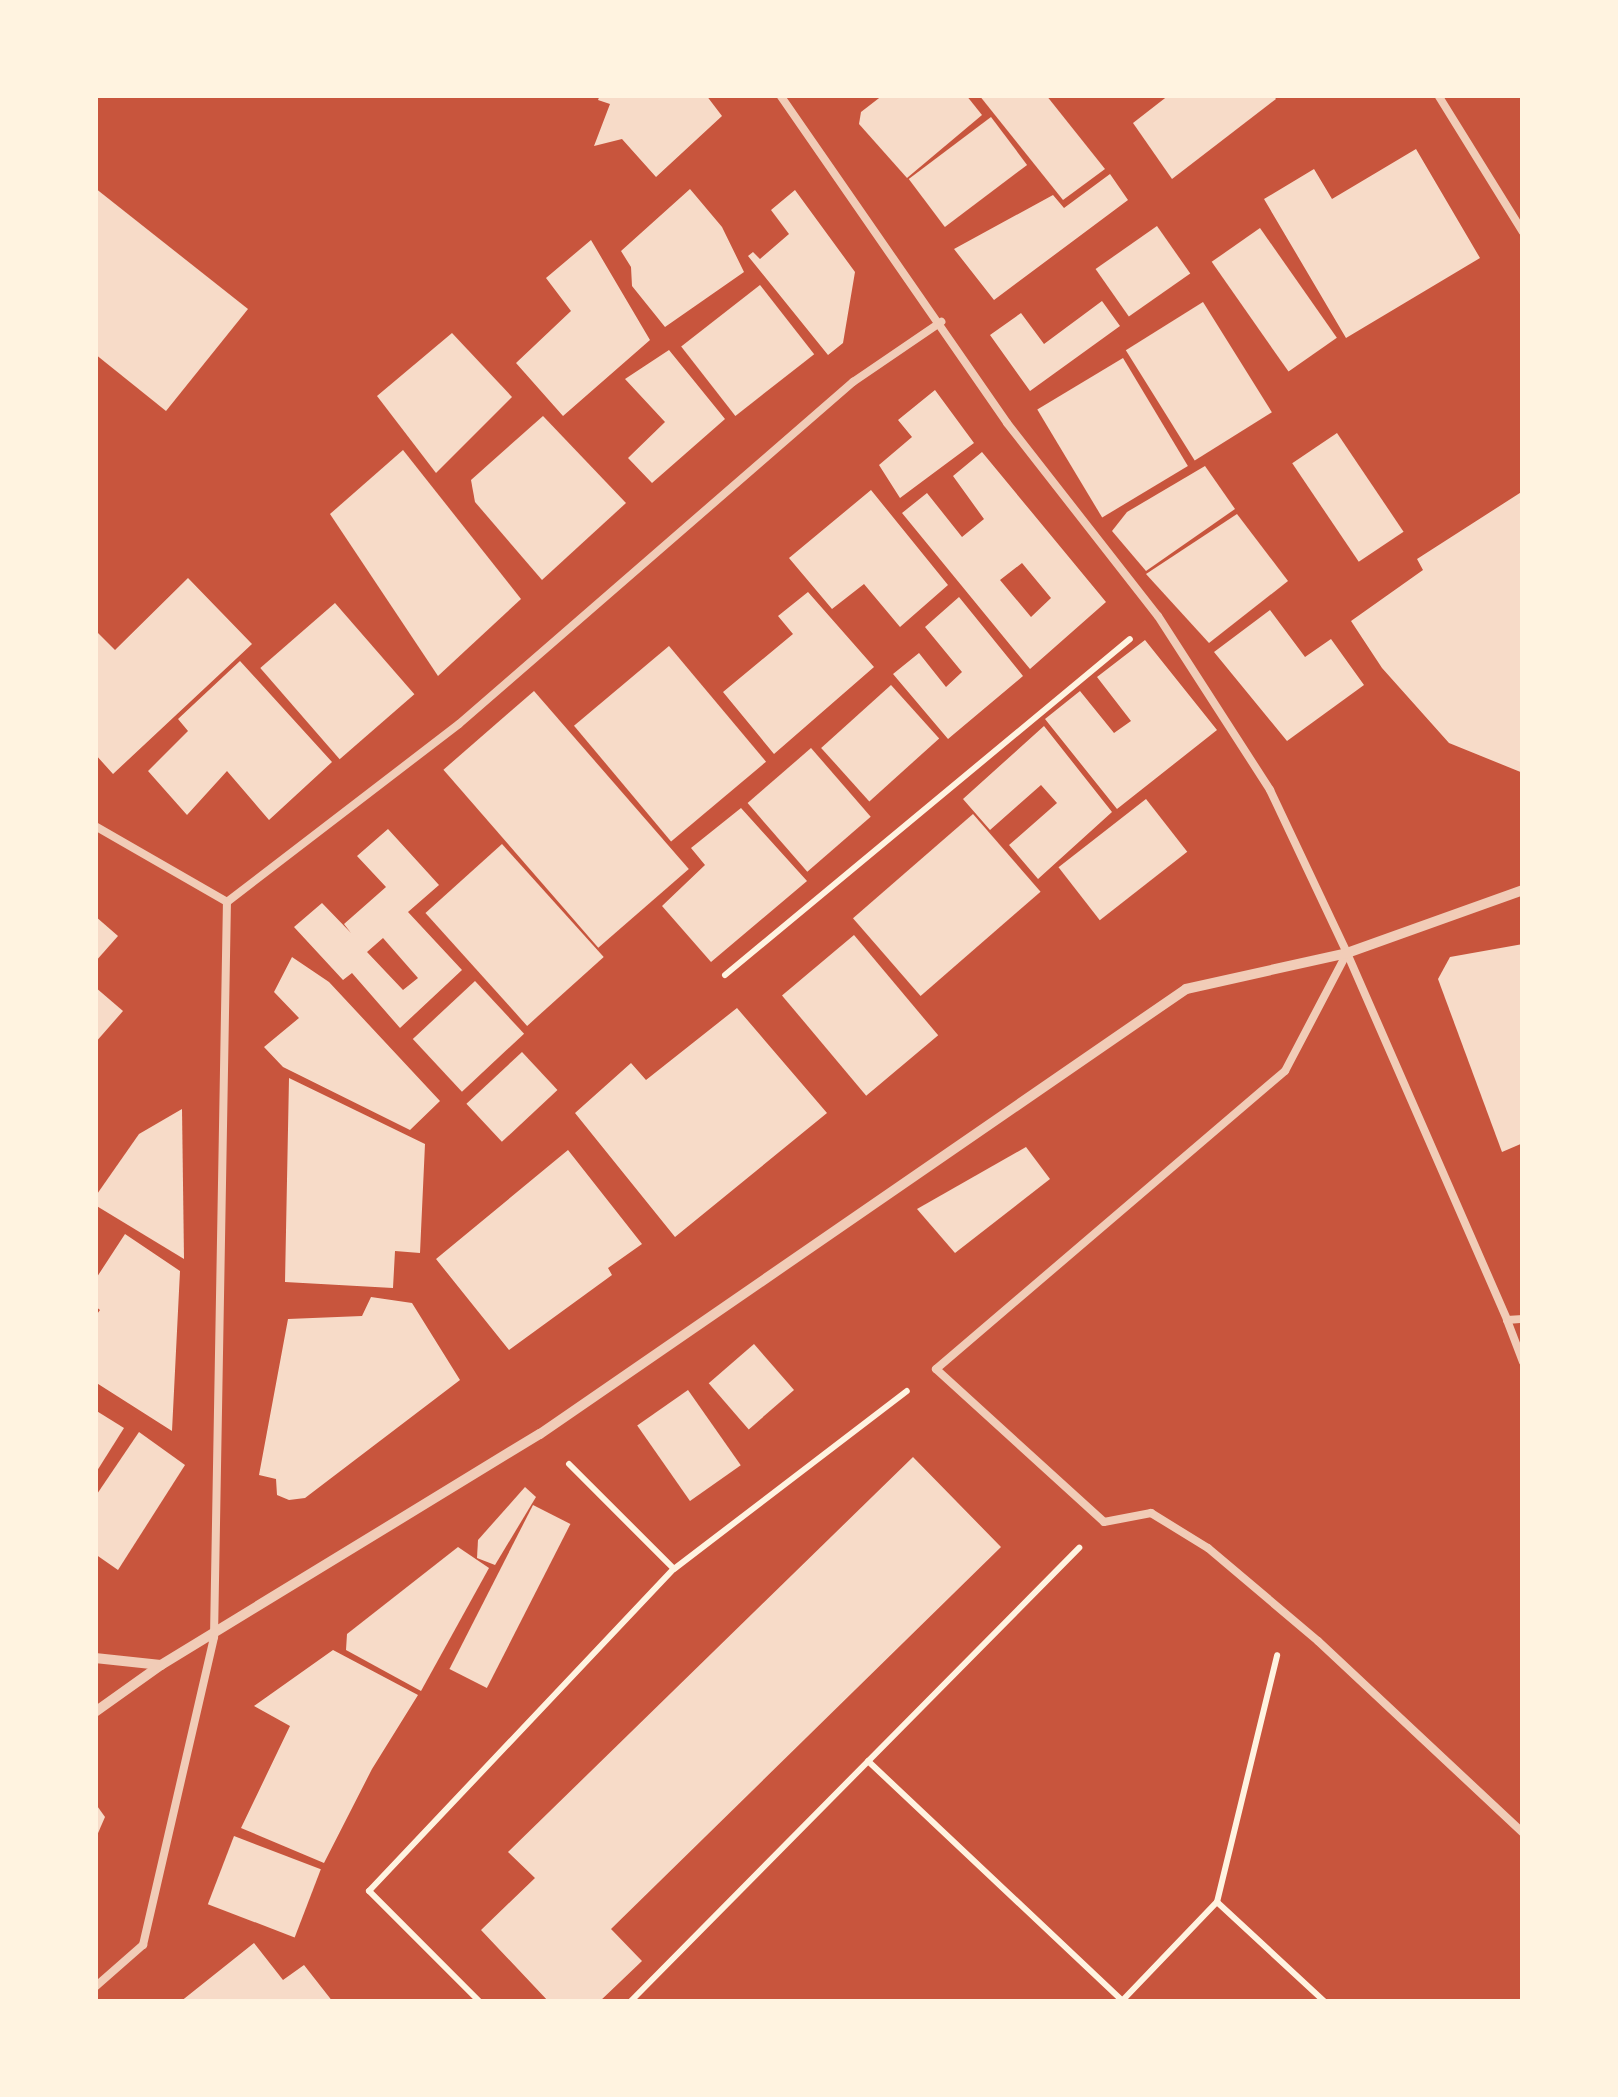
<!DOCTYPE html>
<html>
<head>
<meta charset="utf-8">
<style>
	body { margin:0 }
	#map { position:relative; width:1618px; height:2097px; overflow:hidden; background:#c8553d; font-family:Arial,sans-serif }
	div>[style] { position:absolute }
	.building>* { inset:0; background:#f7dbc8; transform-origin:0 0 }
	.path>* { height:6px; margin:-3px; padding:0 3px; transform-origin:3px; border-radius:3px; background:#fff3e0 }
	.service>* { height:8px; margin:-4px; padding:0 4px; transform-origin:4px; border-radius:4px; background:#f1ccb7 }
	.minor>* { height:10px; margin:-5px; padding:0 5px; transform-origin:5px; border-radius:5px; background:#f1ccb7 }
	span { translate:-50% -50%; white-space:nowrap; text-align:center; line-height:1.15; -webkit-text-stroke:8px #fff3e0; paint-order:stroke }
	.frame { position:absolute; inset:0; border:98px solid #fff3e0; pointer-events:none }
</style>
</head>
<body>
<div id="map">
	<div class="building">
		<i style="clip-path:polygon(600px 95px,706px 95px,722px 116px,656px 177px,622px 139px,594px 146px,610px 104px,598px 100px)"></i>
		<i style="clip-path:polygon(883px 95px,966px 95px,982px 115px,907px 178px,859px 124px,861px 112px)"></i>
		<i style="clip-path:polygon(979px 95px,1046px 95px,1105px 169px,1063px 200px)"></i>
		<i style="clip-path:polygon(1169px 95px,1273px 95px,1276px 99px,1172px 179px,1133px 123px)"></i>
		<i style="left:991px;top:117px;width:60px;height:103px;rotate:53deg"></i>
		<i style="clip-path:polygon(1416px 149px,1480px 258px,1346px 338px,1264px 199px,1314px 169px,1332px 199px)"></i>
		<i style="clip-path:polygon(1110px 174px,1128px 200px,994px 300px,954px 249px,1053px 195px,1064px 208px)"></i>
		<i style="clip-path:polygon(95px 188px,248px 309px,166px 411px,95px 354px)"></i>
		<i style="clip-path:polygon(690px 189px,722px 227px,744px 272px,665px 327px,632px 286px,631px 267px,621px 251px)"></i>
		<i style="clip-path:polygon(795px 190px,855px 272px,843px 343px,828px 355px,748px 256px,753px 252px,760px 259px,789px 234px,771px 210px)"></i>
		<i style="left:1157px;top:226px;width:58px;height:75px;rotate:55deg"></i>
		<i style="left:1260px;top:228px;width:134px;height:59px;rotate:55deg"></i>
		<i style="clip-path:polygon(591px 240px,650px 340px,563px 416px,516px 363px,571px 311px,546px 278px)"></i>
		<i style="left:760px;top:285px;width:88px;height:100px;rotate:52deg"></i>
		<i style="clip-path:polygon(1102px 301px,1120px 326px,1030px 391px,990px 335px,1021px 313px,1044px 344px)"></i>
		<i style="left:1203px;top:302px;width:130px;height:91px;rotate:58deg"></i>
		<i style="clip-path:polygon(452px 333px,512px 397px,436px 473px,377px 396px)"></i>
		<i style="clip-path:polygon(669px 350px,725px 419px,652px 483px,628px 458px,665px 422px,625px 379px)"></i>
		<i style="left:1123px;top:358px;width:126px;height:100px;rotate:59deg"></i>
		<i style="clip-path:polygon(935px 390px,974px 443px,900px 498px,879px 465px,912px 437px,898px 420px)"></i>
		<i style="clip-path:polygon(543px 416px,626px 503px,542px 580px,475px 502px,471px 480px)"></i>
		<i style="left:1337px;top:433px;width:119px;height:54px;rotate:56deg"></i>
		<i style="clip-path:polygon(403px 450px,521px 599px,438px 676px,330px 514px)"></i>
		<i style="clip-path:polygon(evenodd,982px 452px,1106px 602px,1030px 669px,902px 513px,927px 493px,962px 537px,984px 519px,953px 476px,982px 452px,1022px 563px,1051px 598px,1031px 617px,1000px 580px,1022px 563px)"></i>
		<i style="clip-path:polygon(1205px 466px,1235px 509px,1146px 571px,1112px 531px,1127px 512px)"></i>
		<i style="clip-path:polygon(871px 490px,948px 585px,900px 627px,864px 584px,832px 609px,789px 558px)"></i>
		<i style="clip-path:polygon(1523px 491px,1523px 773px,1449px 743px,1382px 668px,1351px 621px,1423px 570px,1417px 559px)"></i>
		<i style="clip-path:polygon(1237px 514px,1288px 581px,1209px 643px,1146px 574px)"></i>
		<i style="clip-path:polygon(188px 578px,252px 644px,113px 774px,95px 754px,95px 630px,115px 650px)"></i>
		<i style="clip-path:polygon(808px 592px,874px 667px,774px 754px,723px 692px,793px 634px,778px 616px)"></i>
		<i style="clip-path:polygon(959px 597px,1023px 676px,948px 739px,893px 674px,919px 653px,946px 687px,962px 672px,925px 627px)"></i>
		<i style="left:335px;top:603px;width:121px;height:99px;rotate:49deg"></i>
		<i style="clip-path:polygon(1270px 610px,1305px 657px,1331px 639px,1364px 685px,1287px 741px,1214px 652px)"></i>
		<i style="clip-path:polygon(1145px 640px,1217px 730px,1117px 809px,1045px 719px,1080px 691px,1114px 733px,1131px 721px,1097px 677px)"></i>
		<i style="left:669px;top:646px;width:151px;height:124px;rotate:50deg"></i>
		<i style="clip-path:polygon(240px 661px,332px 762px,269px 820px,227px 771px,187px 815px,148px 771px,188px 731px,178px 719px)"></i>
		<i style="left:891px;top:685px;width:72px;height:94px;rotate:48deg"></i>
		<i style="left:534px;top:691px;width:236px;height:120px;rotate:49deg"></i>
		<i style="clip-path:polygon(1044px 726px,1112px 812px,1038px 879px,1009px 845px,1057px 803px,1041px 785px,990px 830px,963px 799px)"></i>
		<i style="left:811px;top:748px;width:91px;height:84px;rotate:49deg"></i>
		<i style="left:1146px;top:799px;width:67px;height:111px;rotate:52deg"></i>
		<i style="clip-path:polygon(741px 808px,807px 881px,711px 962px,662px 906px,705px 865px,691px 848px)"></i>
		<i style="left:973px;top:814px;width:103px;height:159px;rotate:49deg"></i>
		<i style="clip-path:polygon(evenodd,388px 829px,439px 885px,408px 912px,462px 970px,400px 1028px,352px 973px,343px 980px,294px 927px,322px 903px,351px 933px,344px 924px,386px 887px,357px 856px,388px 829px,383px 938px,418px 978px,403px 990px,367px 952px,383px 938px)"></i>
		<i style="left:502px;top:844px;width:152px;height:103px;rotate:48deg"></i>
		<i style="clip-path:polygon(95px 916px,118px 936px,95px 962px)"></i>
		<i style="left:854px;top:935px;width:131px;height:94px;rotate:50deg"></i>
		<i style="clip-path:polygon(1523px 944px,1523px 1143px,1502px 1152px,1438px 979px,1450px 957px)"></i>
		<i style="clip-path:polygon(292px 957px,329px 982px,440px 1101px,410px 1130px,283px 1067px,264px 1047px,299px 1018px,274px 992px)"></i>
		<i style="left:475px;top:981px;width:72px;height:85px;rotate:47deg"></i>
		<i style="clip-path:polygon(95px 987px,123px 1011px,95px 1043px)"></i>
		<i style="clip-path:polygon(737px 1008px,827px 1113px,675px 1237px,575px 1113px,631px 1063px,646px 1080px)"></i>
		<i style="left:522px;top:1052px;width:52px;height:76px;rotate:47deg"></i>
		<i style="clip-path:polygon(289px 1078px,425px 1144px,420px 1253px,395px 1251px,393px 1288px,285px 1282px)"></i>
		<i style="clip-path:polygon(182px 1109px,184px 1259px,95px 1205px,95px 1197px,139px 1134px)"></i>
		<i style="clip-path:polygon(1026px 1147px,1050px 1179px,955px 1253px,917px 1209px)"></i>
		<i style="clip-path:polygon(568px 1150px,642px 1244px,608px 1268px,612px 1275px,509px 1350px,436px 1259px)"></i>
		<i style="clip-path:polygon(125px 1234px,180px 1271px,172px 1431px,95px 1382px,95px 1317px,100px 1310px,95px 1306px,95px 1280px)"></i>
		<i style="clip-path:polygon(371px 1297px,412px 1303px,460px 1380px,305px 1498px,289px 1500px,277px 1495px,276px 1479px,259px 1475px,288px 1319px,362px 1316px)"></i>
		<i style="left:754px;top:1344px;width:61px;height:60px;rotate:49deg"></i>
		<i style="left:688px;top:1390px;width:92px;height:62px;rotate:55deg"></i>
		<i style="clip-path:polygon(95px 1410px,124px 1428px,95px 1474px)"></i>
		<i style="clip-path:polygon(139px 1432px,185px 1465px,118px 1570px,95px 1554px,95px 1497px)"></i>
		<i style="clip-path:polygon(913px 1457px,1001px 1547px,611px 1929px,642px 1961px,599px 2002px,549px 2002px,481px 1930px,535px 1878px,508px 1852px)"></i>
		<i style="clip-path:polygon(525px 1487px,536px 1497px,495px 1565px,477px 1558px,478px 1540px)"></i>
		<i style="left:533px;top:1505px;width:42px;height:184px;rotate:27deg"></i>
		<i style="clip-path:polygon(458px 1547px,489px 1568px,421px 1691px,346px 1650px,347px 1634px)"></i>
		<i style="clip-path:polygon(333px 1650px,418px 1695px,372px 1769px,324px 1863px,241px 1828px,290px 1726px,254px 1706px)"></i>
		<i style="clip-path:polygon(95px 1803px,105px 1817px,95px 1840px)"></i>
		<i style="left:234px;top:1836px;width:93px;height:73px;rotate:21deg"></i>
		<i style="clip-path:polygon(254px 1943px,283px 1980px,304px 1965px,333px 2002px,180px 2002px)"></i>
	</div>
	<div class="path">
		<i style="left:725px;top:975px;width:526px;rotate:-39.68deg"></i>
		<i style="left:569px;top:1464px;width:148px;rotate:45deg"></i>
		<i style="left:674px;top:1569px;width:293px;rotate:-37.4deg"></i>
		<i style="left:868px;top:1761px;width:349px;rotate:43.3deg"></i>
		<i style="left:1217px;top:1902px;width:254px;rotate:-76.3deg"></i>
		<i style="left:480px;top:2002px;width:157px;rotate:-135deg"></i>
		<i style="left:369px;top:1891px;width:444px;rotate:-46.6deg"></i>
		<i style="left:630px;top:2002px;width:639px;rotate:-45.32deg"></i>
		<i style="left:1121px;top:2002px;width:139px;rotate:-46.2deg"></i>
		<i style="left:1217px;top:1902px;width:147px;rotate:42.8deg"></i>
	</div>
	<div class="service">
		<i style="left:780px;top:95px;width:399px;rotate:55.3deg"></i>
		<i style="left:1007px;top:423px;width:245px;rotate:52deg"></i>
		<i style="left:1158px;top:616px;width:207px;rotate:57.2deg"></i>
		<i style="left:1270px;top:790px;width:180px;rotate:64.7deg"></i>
		<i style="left:1347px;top:953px;width:400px;rotate:66.4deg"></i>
		<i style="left:1507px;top:1320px;width:16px;rotate:-4deg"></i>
		<i style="left:1438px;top:95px;width:161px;rotate:58.2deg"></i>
		<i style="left:95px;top:826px;width:152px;rotate:29.9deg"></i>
		<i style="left:227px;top:902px;width:292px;rotate:-37.5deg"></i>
		<i style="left:459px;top:724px;width:522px;rotate:-40.96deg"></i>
		<i style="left:853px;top:382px;width:107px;rotate:-34.3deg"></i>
		<i style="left:1347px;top:953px;width:133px;rotate:117.7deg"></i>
		<i style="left:1285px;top:1071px;width:459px;rotate:139.5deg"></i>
		<i style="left:936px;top:1369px;width:227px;rotate:42.3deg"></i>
		<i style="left:1104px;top:1522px;width:48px;rotate:-10.8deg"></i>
		<i style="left:1151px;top:1513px;width:67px;rotate:31.6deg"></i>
		<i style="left:1208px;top:1548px;width:144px;rotate:40.2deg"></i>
		<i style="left:1318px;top:1641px;width:281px;rotate:43.1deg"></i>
		<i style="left:1507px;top:1320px;width:45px;rotate:69.1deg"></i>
		<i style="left:95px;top:1987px;width:64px;rotate:-41.2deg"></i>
		<i style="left:143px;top:1945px;width:316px;rotate:-77deg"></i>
		<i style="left:214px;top:1637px;width:735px;rotate:-88.99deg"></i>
	</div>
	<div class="minor">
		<i style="left:95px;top:1658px;width:66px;rotate:6.1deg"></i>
		<i style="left:95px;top:1712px;width:81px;rotate:-35.5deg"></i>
		<i style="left:161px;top:1665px;width:444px;rotate:-31.4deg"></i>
		<i style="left:540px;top:1434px;width:784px;rotate:-34.56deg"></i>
		<i style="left:1186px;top:989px;width:165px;rotate:-12.6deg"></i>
		<i style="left:1347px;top:953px;width:187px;rotate:-19.7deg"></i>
	</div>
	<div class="frame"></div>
</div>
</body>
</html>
